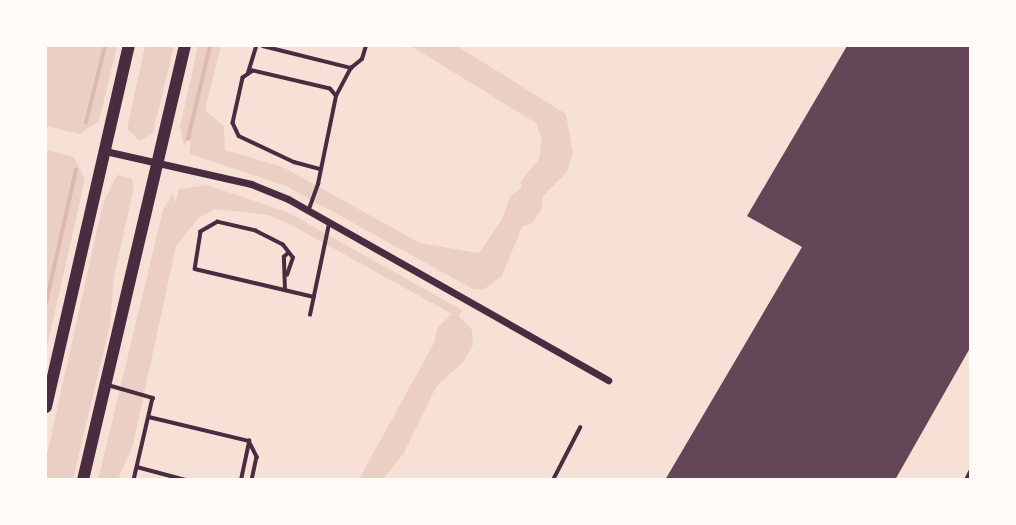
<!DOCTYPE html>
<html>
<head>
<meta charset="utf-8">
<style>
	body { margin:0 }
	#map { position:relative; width:1016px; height:525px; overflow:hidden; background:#f7e1d7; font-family:Helvetica,sans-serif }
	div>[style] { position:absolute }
	.green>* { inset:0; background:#ebcfc5 }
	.stream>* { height:3.5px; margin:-1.75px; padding:0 1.75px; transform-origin:1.75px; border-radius:1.75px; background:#dcb8b0 }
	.building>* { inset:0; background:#644757 }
	.service>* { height:3.5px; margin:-1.75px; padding:0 1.75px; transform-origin:1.75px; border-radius:1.75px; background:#4a2c40 }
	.minor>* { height:7px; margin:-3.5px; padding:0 3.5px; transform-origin:3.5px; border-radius:3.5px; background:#4a2c40 }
	.primary>* { height:12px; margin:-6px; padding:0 6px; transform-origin:6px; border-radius:6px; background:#4a2c40 }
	span { translate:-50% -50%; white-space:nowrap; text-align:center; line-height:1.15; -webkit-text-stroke:7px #fffaf5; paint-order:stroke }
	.frame { position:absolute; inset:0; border:47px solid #fffaf5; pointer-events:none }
</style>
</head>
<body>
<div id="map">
	<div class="green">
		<i style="clip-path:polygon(46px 46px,117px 46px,99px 121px,80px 134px,46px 126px)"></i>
		<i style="clip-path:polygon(145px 46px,174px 46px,153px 133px,140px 141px,127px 129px)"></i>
		<i style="clip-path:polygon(198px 46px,221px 46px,205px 110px,224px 127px,225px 150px,283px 167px,420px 243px,479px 253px,501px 221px,510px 197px,522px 187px,520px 182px,539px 159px,542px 140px,536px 123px,411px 46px,457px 46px,566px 114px,573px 153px,567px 172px,543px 196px,541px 210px,532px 223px,522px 227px,502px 276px,483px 290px,473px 289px,286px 186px,190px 154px,190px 135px,184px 147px,180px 127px)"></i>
		<i style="clip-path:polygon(46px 150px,74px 157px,85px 179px,46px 351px)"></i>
		<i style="clip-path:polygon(117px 175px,131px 178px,134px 187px,114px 277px,110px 325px,73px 479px,46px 479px,46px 459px,103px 203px)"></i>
		<i style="clip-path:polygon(207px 185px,287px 212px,462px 310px,459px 316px,472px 330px,473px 345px,463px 362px,436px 387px,404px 453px,383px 479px,359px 479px,434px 343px,438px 327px,452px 314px,293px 226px,269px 215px,214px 209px,199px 218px,176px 246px,133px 445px,118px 479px,98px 480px,163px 210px,173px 193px,175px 203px,179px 189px)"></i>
	</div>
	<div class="stream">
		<i style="left:86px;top:123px;width:79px;rotate:-76.1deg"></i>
		<i style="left:188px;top:139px;width:96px;rotate:-76.7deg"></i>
		<i style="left:46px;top:303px;width:136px;rotate:-77.3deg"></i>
	</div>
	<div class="building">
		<i style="clip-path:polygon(847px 46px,970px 46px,970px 348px,895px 480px,665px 480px,802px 247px,747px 216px)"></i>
	</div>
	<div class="service">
		<i style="left:263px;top:46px;width:91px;rotate:14deg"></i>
		<i style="left:351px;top:68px;width:14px;rotate:-39deg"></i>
		<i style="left:362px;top:59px;width:14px;rotate:-73deg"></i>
		<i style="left:248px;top:73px;width:28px;rotate:-73deg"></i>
		<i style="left:336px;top:96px;width:32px;rotate:-62deg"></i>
		<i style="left:309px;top:209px;width:27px;rotate:-70deg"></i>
		<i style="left:318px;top:184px;width:90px;rotate:-78.4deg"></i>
		<i style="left:336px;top:96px;width:9px;rotate:-131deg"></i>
		<i style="left:330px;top:89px;width:79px;rotate:-166.8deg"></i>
		<i style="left:253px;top:71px;width:12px;rotate:145deg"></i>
		<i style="left:243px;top:78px;width:46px;rotate:102.5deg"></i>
		<i style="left:233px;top:123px;width:14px;rotate:65deg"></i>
		<i style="left:239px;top:136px;width:61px;rotate:25.3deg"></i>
		<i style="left:294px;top:162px;width:27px;rotate:15deg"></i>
		<i style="left:287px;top:275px;width:18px;rotate:-71deg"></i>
		<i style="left:293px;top:258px;width:16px;rotate:-128deg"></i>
		<i style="left:283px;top:245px;width:30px;rotate:-153deg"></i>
		<i style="left:256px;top:231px;width:39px;rotate:-167deg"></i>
		<i style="left:218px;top:222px;width:20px;rotate:150deg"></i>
		<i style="left:201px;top:232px;width:37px;rotate:99deg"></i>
		<i style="left:195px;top:269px;width:122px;rotate:13.2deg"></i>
		<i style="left:285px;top:290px;width:33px;rotate:-92deg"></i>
		<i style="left:284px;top:257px;width:6px;rotate:-45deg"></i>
		<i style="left:310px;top:315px;width:93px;rotate:-78.2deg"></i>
		<i style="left:108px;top:385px;width:47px;rotate:16.1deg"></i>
		<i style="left:153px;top:398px;width:84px;rotate:103deg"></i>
		<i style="left:149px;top:417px;width:103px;rotate:13.5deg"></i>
		<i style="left:249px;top:441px;width:18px;rotate:63deg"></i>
		<i style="left:257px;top:457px;width:24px;rotate:102deg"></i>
		<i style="left:137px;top:467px;width:51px;rotate:14.9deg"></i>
		<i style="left:241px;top:480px;width:40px;rotate:-78deg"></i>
		<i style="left:553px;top:480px;width:59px;rotate:-62.6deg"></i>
		<i style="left:966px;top:480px;width:9px;rotate:-63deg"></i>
	</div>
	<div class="minor">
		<i style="left:105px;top:151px;width:150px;rotate:12.7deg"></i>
		<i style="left:251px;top:184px;width:40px;rotate:22deg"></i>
		<i style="left:288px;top:199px;width:368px;rotate:29.5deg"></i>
	</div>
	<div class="primary">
		<i style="left:46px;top:407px;width:370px;rotate:-77.1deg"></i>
		<i style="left:83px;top:480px;width:446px;rotate:-76.8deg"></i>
	</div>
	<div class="frame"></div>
</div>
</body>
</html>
